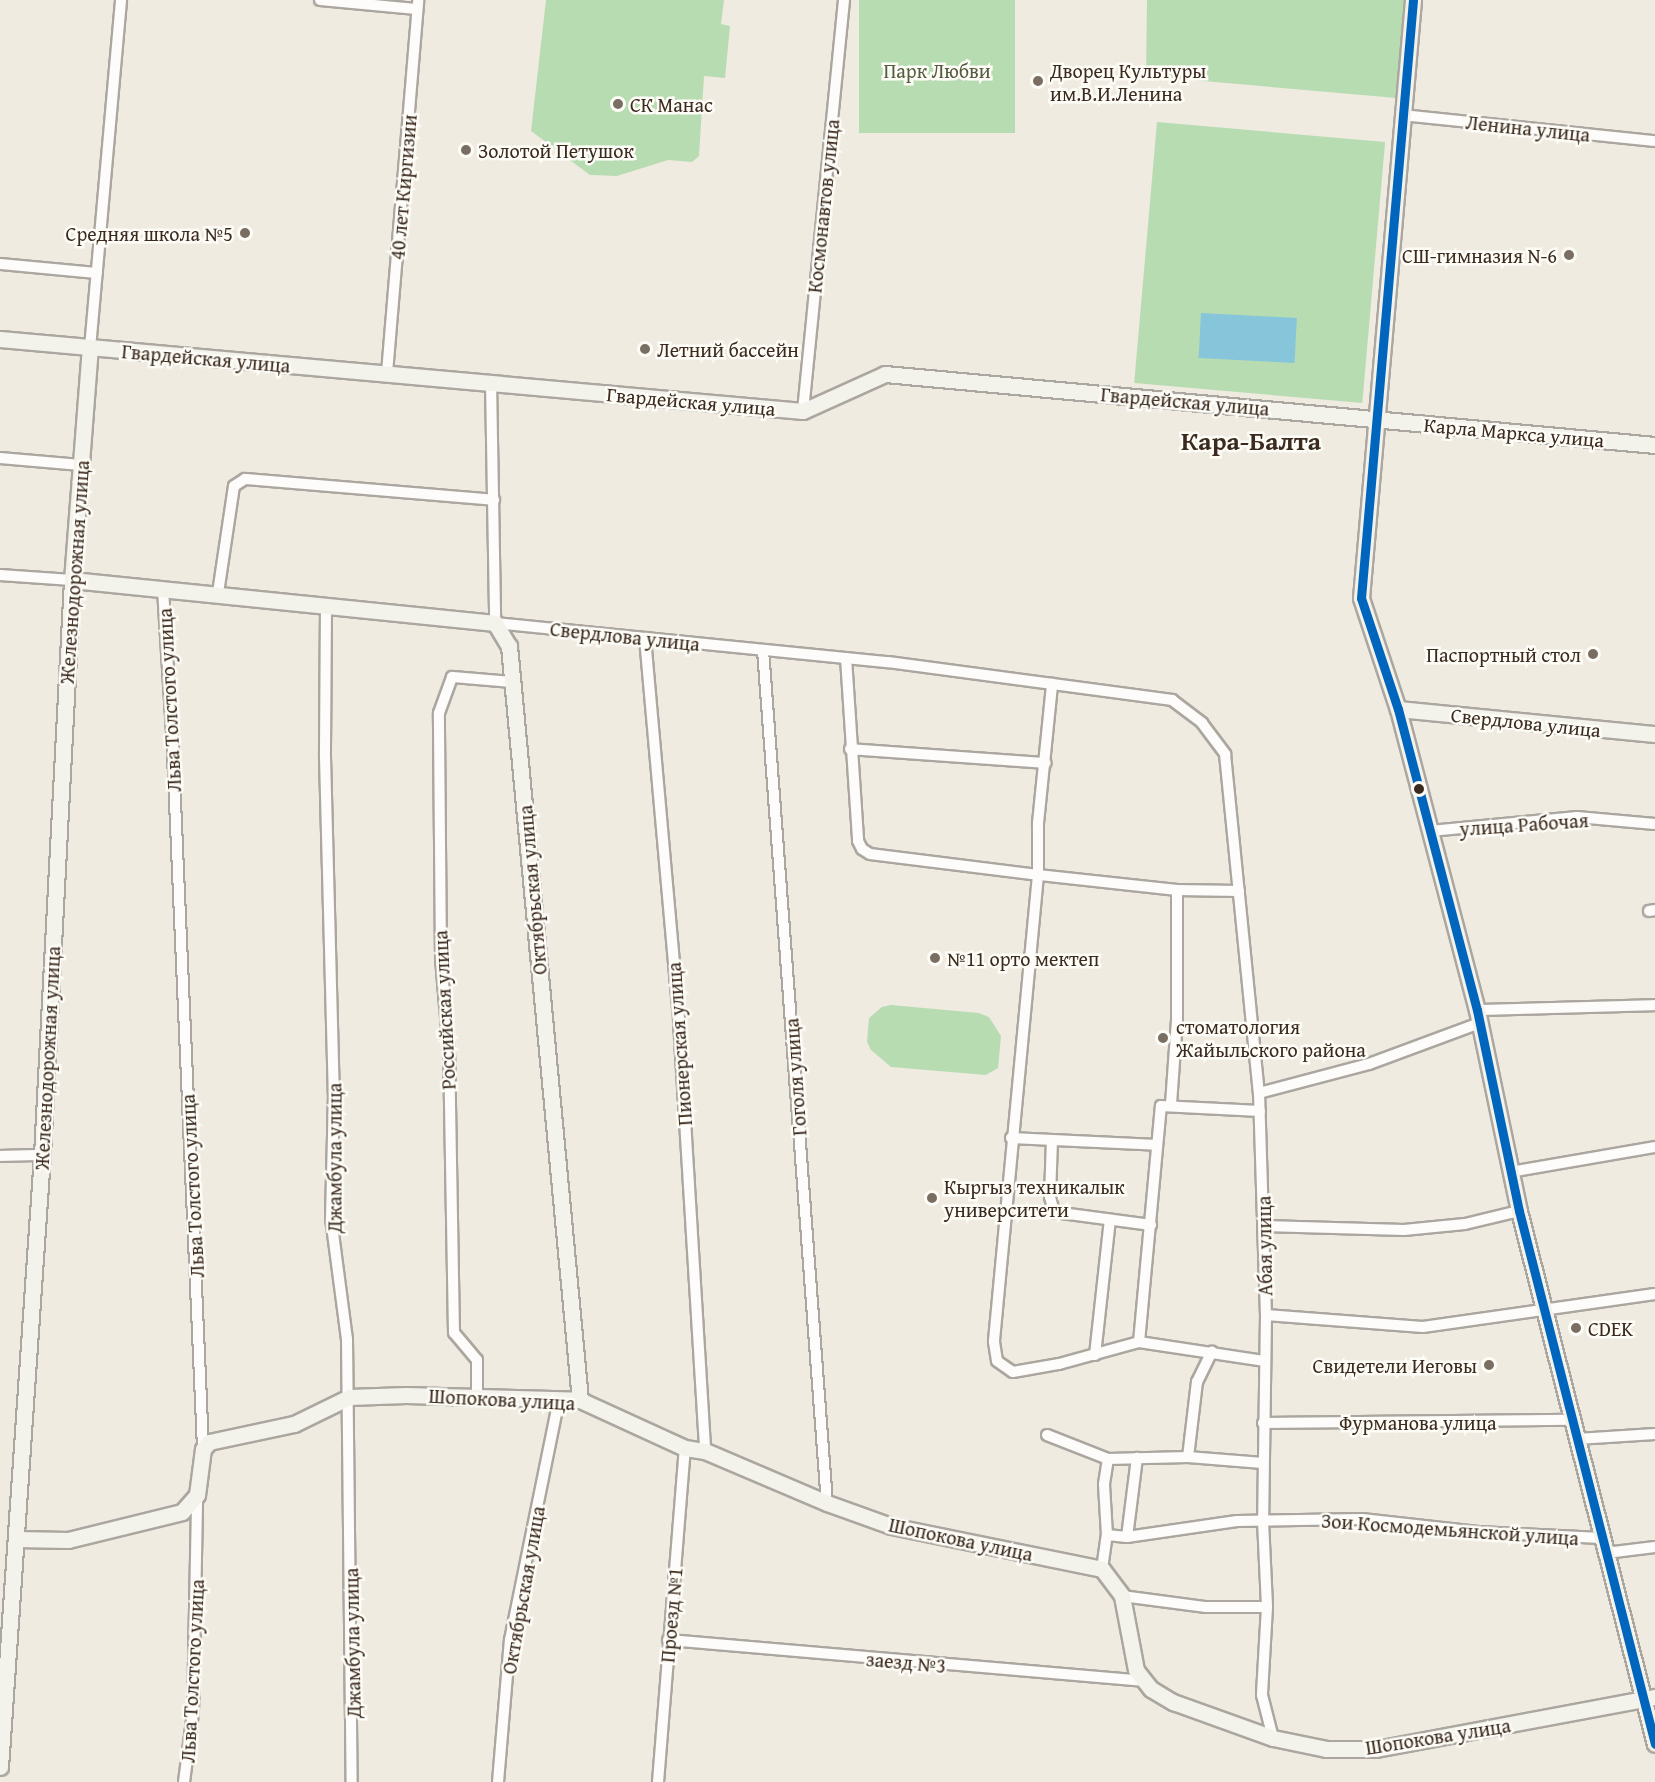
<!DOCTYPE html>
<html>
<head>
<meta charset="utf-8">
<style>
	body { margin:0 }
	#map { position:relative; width:1655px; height:1782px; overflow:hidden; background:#f0ebe1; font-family:"Gentium Book Plus",serif }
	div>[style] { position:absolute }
	.green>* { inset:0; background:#b8dcb2; transform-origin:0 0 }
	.water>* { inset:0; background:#86c5da; transform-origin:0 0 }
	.roads { filter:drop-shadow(2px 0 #aba69f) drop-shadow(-2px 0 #aba69f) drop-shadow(0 2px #aba69f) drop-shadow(0 -2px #aba69f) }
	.street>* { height:10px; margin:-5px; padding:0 5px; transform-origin:5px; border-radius:5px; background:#fdfcfa }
	.secondary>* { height:15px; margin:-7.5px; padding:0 7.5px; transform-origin:7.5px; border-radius:7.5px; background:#f3f2eb }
	.bus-1>* { height:9px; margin:-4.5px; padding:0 4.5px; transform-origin:4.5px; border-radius:4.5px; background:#0065bd }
	.dots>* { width:16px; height:16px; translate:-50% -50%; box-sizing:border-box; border:3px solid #fdfcf7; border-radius:50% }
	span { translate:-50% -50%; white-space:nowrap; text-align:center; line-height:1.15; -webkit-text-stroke:5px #fdfcf7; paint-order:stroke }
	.park-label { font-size:20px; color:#535c3f }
	.poi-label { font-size:20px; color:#3b2a1e }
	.left { translate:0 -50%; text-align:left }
	.right { translate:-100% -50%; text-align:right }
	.street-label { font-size:20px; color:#3b2a1e }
	.district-label { font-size:26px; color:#3b2a1e; font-weight:700 }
</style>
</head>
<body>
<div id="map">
	<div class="green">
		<i style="clip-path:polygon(546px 0,724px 0,721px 24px,730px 26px,725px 78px,704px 76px,699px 156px,692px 162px,668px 160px,617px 176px,590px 175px,531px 131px)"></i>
		<i style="left:859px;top:0;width:156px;height:133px"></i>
		<i style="clip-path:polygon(1147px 0,1405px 0,1396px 98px,1146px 76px)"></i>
		<i style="left:1157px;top:122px;width:229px;height:262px;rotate:5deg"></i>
		<i style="clip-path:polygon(891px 1005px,979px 1013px,989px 1017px,1001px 1036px,998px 1068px,986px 1075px,891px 1067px,871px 1050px,867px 1042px,869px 1018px,882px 1007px)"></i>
	</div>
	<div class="water">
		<i style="left:1201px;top:313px;width:96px;height:45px;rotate:3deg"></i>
	</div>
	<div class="roads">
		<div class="street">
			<i style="left:320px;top:0;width:97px;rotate:5.3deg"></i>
			<i style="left:1402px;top:115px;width:254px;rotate:5.9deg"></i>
			<i style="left:0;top:264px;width:97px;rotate:5.3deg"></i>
			<i style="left:90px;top:348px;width:349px;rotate:-84.9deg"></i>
			<i style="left:387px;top:373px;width:374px;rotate:-85.2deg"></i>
			<i style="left:491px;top:382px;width:241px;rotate:89deg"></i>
			<i style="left:495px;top:623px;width:395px;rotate:5.7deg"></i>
			<i style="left:888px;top:662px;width:287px;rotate:7.6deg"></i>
			<i style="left:1172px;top:700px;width:38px;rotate:37deg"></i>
			<i style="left:1202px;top:723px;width:39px;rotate:53deg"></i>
			<i style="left:1225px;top:754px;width:341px;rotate:84.3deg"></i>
			<i style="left:1259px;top:1093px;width:222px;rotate:88.2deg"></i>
			<i style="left:1266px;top:1315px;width:206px;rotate:90.8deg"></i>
			<i style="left:1263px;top:1521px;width:86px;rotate:87.3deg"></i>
			<i style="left:1267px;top:1607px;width:88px;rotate:93.3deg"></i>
			<i style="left:1262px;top:1695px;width:44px;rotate:75.7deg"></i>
			<i style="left:803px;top:411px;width:413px;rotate:-84.3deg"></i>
			<i style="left:0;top:458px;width:81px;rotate:4.9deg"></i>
			<i style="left:0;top:575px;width:72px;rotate:4deg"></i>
			<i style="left:163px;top:589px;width:143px;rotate:86.4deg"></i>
			<i style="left:172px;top:732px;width:718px;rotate:87.52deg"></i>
			<i style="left:218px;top:593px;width:108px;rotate:-81.5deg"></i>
			<i style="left:234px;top:486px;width:13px;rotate:-32deg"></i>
			<i style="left:245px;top:479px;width:250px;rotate:4.8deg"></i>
			<i style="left:326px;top:606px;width:151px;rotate:90.4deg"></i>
			<i style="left:325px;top:757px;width:338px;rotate:88.5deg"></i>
			<i style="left:334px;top:1095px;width:123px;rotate:91.4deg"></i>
			<i style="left:331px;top:1218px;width:122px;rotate:82.5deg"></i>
			<i style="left:347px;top:1339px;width:443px;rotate:89.4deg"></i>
			<i style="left:645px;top:638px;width:386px;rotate:84.9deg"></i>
			<i style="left:679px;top:1022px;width:430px;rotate:86.5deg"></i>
			<i style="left:763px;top:650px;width:855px;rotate:85.71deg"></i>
			<i style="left:846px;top:658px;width:183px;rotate:86.2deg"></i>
			<i style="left:858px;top:841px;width:9px;rotate:63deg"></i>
			<i style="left:862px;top:849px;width:9px;rotate:32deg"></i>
			<i style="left:870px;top:854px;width:169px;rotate:7.1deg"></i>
			<i style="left:1038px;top:875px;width:52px;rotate:-90deg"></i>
			<i style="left:1038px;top:823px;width:140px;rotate:-84.2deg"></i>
			<i style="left:850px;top:749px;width:196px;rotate:4.1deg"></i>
			<i style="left:1430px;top:831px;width:148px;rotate:-5.4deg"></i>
			<i style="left:1577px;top:817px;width:78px;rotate:5.1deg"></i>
			<i style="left:1239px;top:891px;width:62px;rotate:-179.1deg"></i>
			<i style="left:1177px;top:890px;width:140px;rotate:-173.8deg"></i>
			<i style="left:1038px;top:875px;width:469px;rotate:95.4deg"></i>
			<i style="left:994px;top:1342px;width:19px;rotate:81deg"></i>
			<i style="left:997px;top:1361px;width:19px;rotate:35deg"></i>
			<i style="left:1013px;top:1372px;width:47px;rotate:-9.9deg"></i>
			<i style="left:1059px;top:1364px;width:83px;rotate:-15.4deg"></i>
			<i style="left:1139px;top:1342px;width:126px;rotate:8.6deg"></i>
			<i style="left:1649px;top:911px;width:6px;rotate:-9deg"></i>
			<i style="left:1477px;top:1010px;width:178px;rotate:-1.6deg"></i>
			<i style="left:1259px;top:1093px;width:114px;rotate:-14.8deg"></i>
			<i style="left:1369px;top:1064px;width:118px;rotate:-20.3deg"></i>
			<i style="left:1171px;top:1104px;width:84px;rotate:-85.9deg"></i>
			<i style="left:1177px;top:1020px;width:130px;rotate:-90deg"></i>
			<i style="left:1011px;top:1138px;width:146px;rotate:2.7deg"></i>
			<i style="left:1052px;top:1140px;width:57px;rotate:92deg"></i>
			<i style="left:1050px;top:1197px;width:16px;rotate:75deg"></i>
			<i style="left:1054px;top:1212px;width:98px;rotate:7.6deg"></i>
			<i style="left:0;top:1156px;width:42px;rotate:-1.4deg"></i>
			<i style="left:1510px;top:1172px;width:147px;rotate:-9.8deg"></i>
			<i style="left:1264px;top:1226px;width:140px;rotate:1.6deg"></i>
			<i style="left:1404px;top:1230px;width:61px;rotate:-5.6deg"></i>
			<i style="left:1465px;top:1224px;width:56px;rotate:-13.5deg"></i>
			<i style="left:1266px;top:1315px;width:157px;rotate:4.4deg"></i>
			<i style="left:1423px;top:1327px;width:234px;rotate:-8.1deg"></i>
			<i style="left:1139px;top:1342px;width:237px;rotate:-84.7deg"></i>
			<i style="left:1161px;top:1106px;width:99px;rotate:2.9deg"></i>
			<i style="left:1095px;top:1355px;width:136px;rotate:-83.7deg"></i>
			<i style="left:477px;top:1397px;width:37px;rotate:-90deg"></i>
			<i style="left:477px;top:1360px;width:35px;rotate:-130deg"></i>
			<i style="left:454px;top:1333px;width:281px;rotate:-91deg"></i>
			<i style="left:449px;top:1052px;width:94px;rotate:-94.9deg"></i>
			<i style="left:441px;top:958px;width:245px;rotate:-90.5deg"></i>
			<i style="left:439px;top:713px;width:38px;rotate:-70deg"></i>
			<i style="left:452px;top:677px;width:61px;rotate:4.7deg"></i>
			<i style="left:1263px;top:1423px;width:309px;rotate:-0.6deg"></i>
			<i style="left:1047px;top:1435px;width:66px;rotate:21.5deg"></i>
			<i style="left:1108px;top:1459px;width:80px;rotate:-1.4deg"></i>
			<i style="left:1188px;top:1457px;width:75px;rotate:4.6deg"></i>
			<i style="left:1577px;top:1439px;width:78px;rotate:-3.7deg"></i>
			<i style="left:1188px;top:1457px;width:76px;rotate:-83.2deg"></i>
			<i style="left:1197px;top:1382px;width:34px;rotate:-64deg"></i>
			<i style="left:1107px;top:1535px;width:20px;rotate:6deg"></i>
			<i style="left:1127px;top:1537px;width:111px;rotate:-8.3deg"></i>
			<i style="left:1237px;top:1521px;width:125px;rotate:-0.9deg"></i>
			<i style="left:1362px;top:1519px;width:117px;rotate:6.4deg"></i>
			<i style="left:1478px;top:1532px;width:123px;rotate:2.8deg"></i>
			<i style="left:1127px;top:1537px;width:80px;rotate:-82.8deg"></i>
			<i style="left:1606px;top:1553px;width:49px;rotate:-7deg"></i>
			<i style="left:1102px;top:1569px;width:34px;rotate:-82deg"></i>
			<i style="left:1107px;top:1535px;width:51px;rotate:-93.4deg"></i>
			<i style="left:1104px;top:1484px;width:25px;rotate:-81deg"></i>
			<i style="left:1122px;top:1596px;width:85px;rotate:7.5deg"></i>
			<i style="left:1206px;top:1607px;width:61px"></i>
			<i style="left:668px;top:1640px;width:477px;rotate:4.9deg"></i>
			<i style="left:184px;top:1782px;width:70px;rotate:-82.6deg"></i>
			<i style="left:193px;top:1713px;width:218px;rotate:-88.9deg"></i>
			<i style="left:498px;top:1782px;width:143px;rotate:-85.2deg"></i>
			<i style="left:510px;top:1640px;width:246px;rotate:-78.5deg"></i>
			<i style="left:658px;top:1782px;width:335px;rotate:-85.4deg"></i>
		</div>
		<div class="secondary">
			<i style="left:1413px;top:0;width:600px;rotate:94.97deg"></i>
			<i style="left:1361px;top:598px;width:117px;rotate:71.6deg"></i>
			<i style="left:1398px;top:709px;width:311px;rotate:75.3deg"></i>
			<i style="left:1477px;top:1010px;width:205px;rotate:78.2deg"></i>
			<i style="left:1519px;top:1211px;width:550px;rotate:75.69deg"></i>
			<i style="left:0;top:339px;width:806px;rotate:5.12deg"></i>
			<i style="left:803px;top:411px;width:90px;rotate:-24.3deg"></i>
			<i style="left:885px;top:374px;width:773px;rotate:5.27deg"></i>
			<i style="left:72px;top:580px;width:425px;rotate:5.8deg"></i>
			<i style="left:495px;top:623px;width:27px;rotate:59deg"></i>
			<i style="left:509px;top:646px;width:757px;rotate:84.62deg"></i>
			<i style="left:1398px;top:709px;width:258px;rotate:5.6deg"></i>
			<i style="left:16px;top:1539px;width:52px;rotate:1.1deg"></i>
			<i style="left:68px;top:1540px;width:117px;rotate:-13.8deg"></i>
			<i style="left:182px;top:1512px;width:23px;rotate:-49deg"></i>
			<i style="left:197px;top:1495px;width:46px;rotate:-82.6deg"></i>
			<i style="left:203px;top:1449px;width:9px;rotate:-49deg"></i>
			<i style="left:209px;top:1442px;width:87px;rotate:-12deg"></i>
			<i style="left:294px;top:1424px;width:61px;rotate:-26.1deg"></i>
			<i style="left:349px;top:1397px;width:57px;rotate:-2deg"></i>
			<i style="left:406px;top:1395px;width:174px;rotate:1.6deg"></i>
			<i style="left:580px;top:1400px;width:115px;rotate:24.6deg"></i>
			<i style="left:685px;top:1448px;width:20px;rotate:9deg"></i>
			<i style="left:705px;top:1451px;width:133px;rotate:23.1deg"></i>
			<i style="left:827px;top:1503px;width:68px;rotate:19.8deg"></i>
			<i style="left:891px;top:1526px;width:215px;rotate:11.5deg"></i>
			<i style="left:1102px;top:1569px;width:34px;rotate:53deg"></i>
			<i style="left:1122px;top:1596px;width:75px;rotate:79.3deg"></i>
			<i style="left:1136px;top:1670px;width:24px;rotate:52deg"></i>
			<i style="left:1151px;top:1689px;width:26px;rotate:31deg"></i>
			<i style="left:1173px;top:1702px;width:106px;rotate:19.8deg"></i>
			<i style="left:1273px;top:1738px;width:54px;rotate:11.7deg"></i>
			<i style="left:1326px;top:1749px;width:50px"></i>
			<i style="left:1376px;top:1749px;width:284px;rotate:-10.6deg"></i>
			<i style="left:0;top:1767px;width:613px;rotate:-86.07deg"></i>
			<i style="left:42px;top:1155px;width:576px;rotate:-87.01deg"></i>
			<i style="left:72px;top:580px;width:233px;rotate:-85.6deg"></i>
		</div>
	</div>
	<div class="bus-1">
		<i style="left:1413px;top:0;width:600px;rotate:94.97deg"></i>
		<i style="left:1361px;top:598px;width:117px;rotate:71.6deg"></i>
		<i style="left:1398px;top:709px;width:311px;rotate:75.3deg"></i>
		<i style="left:1477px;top:1010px;width:205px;rotate:78.2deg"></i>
		<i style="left:1519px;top:1211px;width:550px;rotate:75.69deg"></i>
	</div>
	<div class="dots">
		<i style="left:1038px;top:81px;background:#7a6e62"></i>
		<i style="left:618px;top:104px;background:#7a6e62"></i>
		<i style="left:466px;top:150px;background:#7a6e62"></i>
		<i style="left:245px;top:233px;background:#7a6e62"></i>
		<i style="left:1569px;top:255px;background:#7a6e62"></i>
		<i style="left:645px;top:349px;background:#7a6e62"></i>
		<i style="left:1593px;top:654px;background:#7a6e62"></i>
		<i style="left:1419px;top:789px;background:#3b2a1e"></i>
		<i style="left:935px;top:958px;background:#7a6e62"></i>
		<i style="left:1163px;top:1038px;background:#7a6e62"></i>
		<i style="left:932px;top:1198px;background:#7a6e62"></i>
		<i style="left:1576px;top:1328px;background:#7a6e62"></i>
		<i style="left:1489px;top:1365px;background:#7a6e62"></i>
	</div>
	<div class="park-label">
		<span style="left:937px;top:70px">Парк Любви</span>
	</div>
	<div class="poi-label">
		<span class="left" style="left:1050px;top:82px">Дворец Культуры<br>им.В.И.Ленина</span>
		<span class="left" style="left:630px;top:104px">СК Манас</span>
		<span class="left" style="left:478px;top:150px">Золотой Петушок</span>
		<span class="right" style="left:233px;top:233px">Средняя школа №5</span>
		<span class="right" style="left:1557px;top:255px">СШ-гимназия N-6</span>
		<span class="left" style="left:657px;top:349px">Летний бассейн</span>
		<span class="right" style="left:1581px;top:654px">Паспортный стол</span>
		<span class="left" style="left:947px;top:958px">№11 орто мектеп</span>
		<span class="left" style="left:1176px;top:1038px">стоматология<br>Жайыльского района</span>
		<span class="left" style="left:944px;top:1198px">Кыргыз техникалык<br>университети</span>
		<span class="left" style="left:1588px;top:1328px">CDEK</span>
		<span class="right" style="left:1477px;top:1365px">Свидетели Иеговы</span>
	</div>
	<div class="street-label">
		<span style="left:1528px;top:128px;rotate:6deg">Ленина улица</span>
		<span style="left:403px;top:187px;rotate:-85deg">40 лет Киргизии</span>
		<span style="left:823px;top:206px;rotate:-84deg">Космонавтов улица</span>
		<span style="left:206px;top:358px;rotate:5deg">Гвардейская улица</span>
		<span style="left:691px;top:401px;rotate:5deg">Гвардейская улица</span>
		<span style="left:1185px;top:401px;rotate:5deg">Гвардейская улица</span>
		<span style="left:1514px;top:432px;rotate:5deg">Карла Маркса улица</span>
		<span style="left:74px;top:572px;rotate:-86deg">Железнодорожная улица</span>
		<span style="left:625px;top:636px;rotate:6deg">Свердлова улица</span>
		<span style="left:169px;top:700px;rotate:-93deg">Льва Толстого улица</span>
		<span style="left:1526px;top:722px;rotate:6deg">Свердлова улица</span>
		<span style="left:1524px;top:824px;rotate:-4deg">улица Рабочая</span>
		<span style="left:532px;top:890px;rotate:-95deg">Октябрьская улица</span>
		<span style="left:444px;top:1010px;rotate:-93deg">Российская улица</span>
		<span style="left:679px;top:1044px;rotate:-94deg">Пионерская улица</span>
		<span style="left:47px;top:1058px;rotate:-87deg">Железнодорожная улица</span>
		<span style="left:795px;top:1077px;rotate:-94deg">Гоголя улица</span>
		<span style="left:334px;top:1158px;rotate:-90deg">Джамбула улица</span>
		<span style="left:192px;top:1186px;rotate:-93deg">Льва Толстого улица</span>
		<span style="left:1264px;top:1246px;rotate:-91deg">Абая улица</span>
		<span style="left:502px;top:1399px;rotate:3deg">Шопокова улица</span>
		<span style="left:1418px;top:1422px">Фурманова улица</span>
		<span style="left:1450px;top:1529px;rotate:4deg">Зои Космодемьянской улица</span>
		<span style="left:961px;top:1539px;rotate:12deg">Шопокова улица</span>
		<span style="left:523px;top:1590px;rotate:-80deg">Октябрьская улица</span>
		<span style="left:671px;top:1615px;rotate:-85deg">Проезд №1</span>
		<span style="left:352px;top:1643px;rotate:-91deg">Джамбула улица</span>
		<span style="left:906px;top:1662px;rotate:5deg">заезд №3</span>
		<span style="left:192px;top:1671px;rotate:-87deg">Льва Толстого улица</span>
		<span style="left:1438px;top:1736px;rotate:-9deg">Шопокова улица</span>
	</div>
	<div class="district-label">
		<span style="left:1251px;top:441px">Кара-Балта</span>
	</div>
</div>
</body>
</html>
